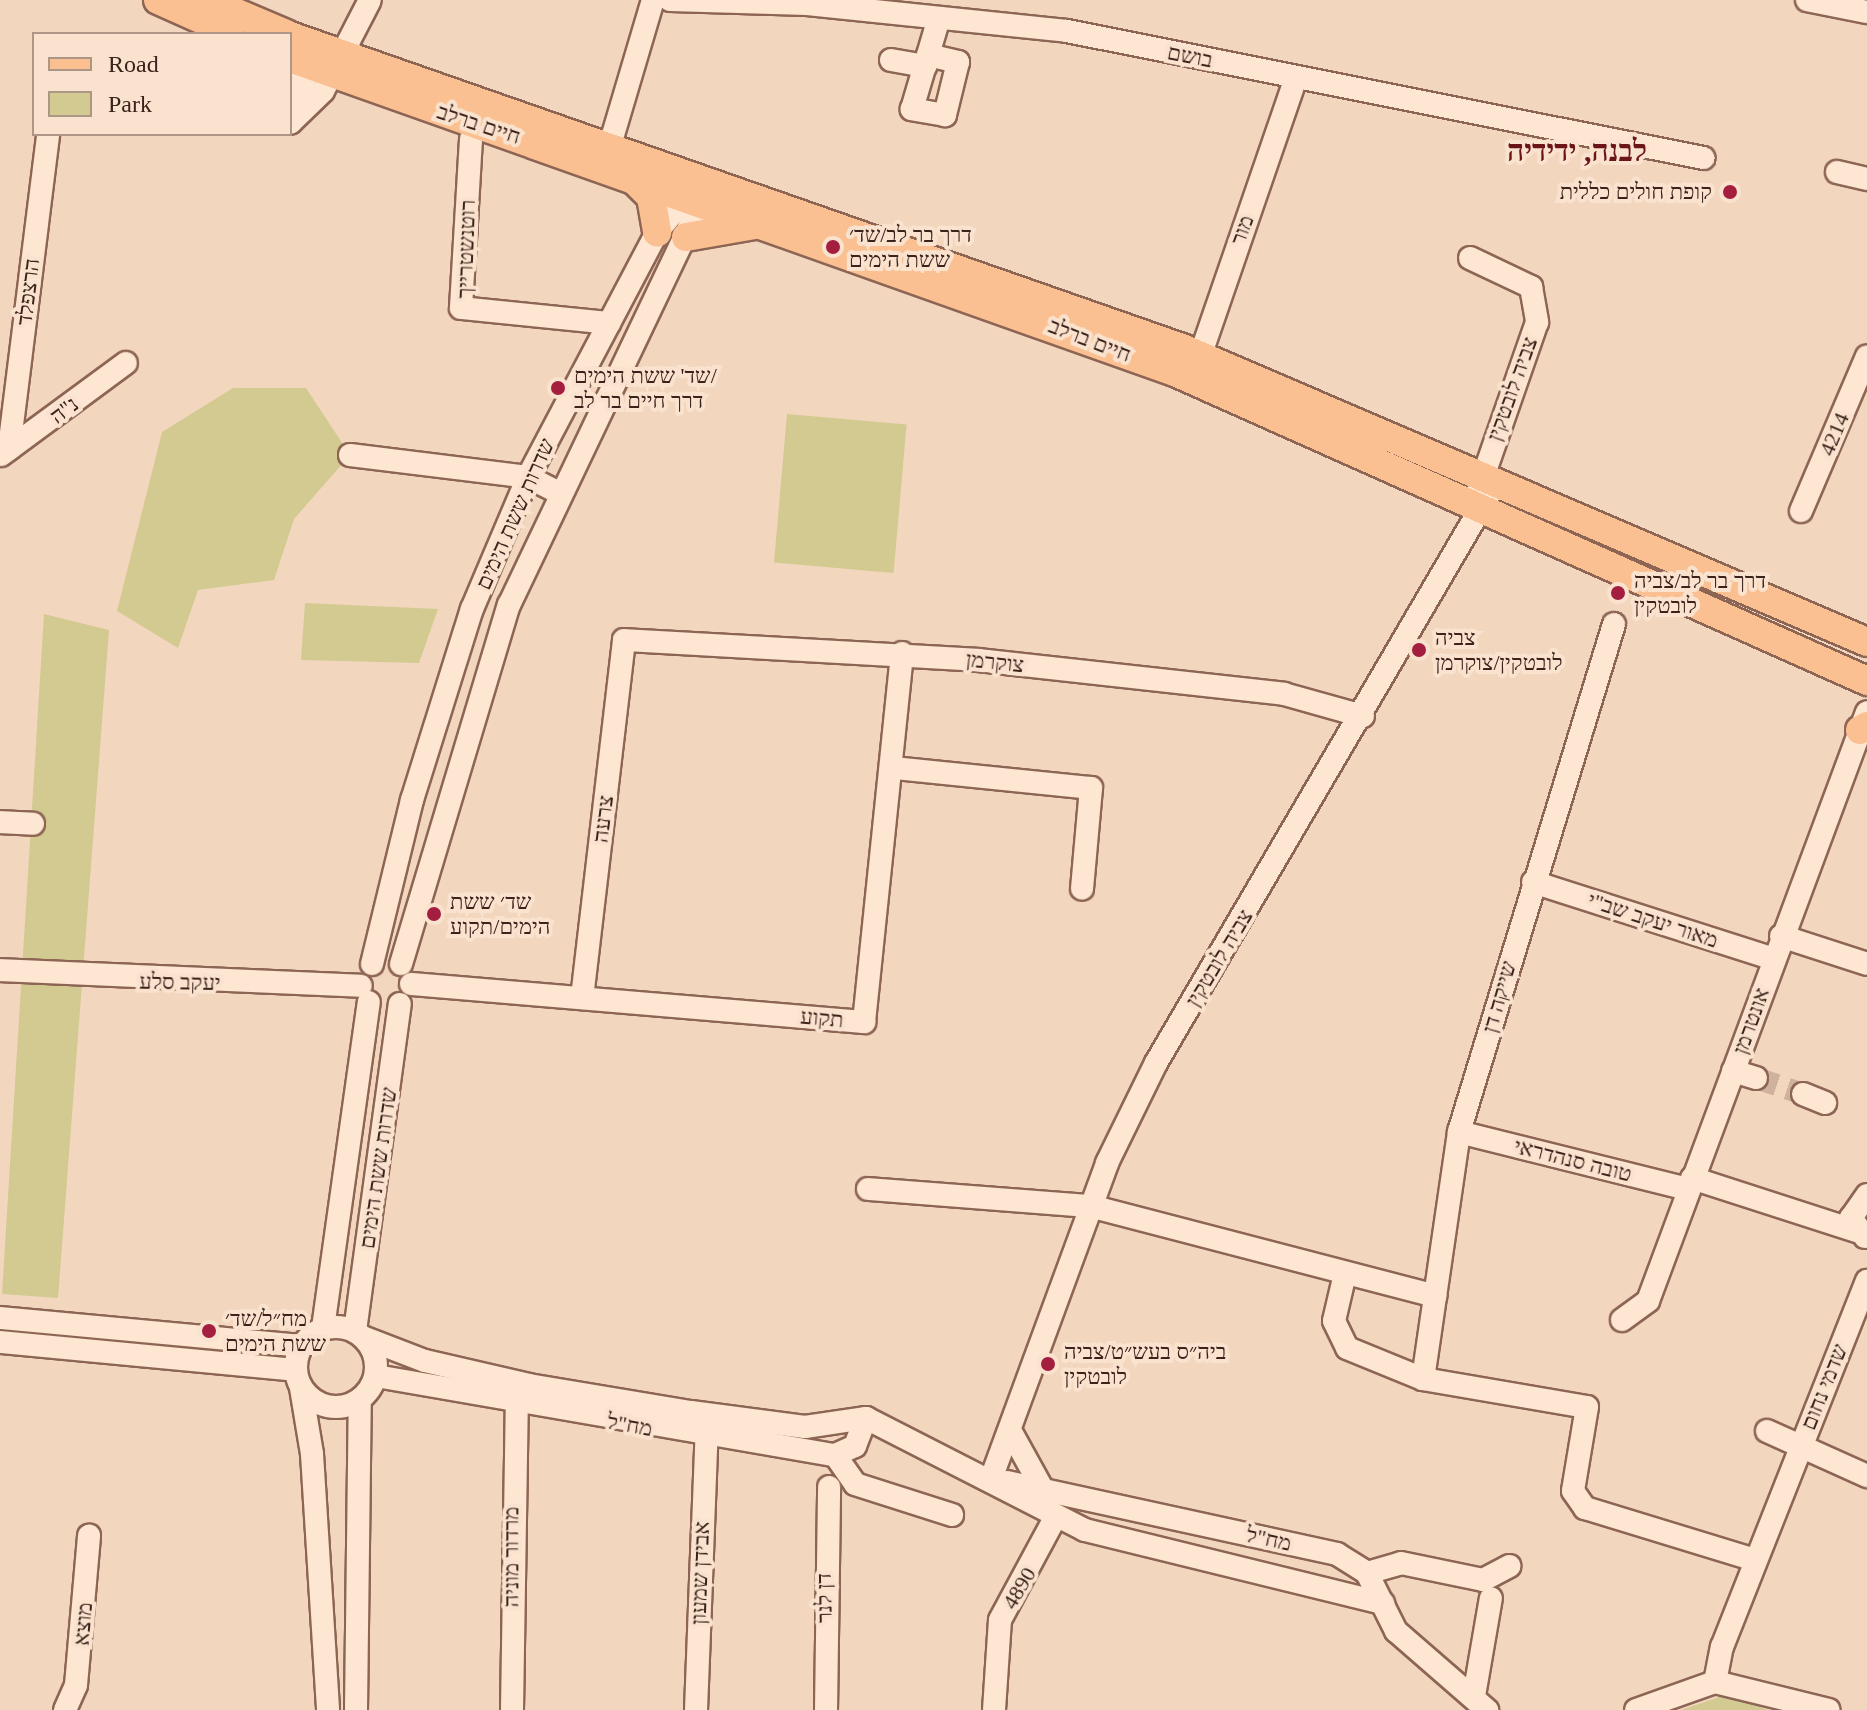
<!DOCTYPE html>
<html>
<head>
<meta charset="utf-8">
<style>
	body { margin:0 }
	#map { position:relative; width:1867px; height:1710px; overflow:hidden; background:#f3d6be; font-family:"Times New Roman","Noto Sans Hebrew",serif }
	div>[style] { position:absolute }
	.green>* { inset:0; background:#d2ca91; transform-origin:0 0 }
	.minor-tunnel>* { height:22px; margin-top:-11px; transform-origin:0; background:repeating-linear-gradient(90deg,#ceb29d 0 22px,transparent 0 33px) }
	.roads { filter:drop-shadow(2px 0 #8d6555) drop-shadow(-2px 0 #8d6555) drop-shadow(0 2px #8d6555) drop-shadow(0 -2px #8d6555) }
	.minor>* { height:22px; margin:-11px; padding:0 11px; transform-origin:11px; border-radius:11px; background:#fde6d2 }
	.minor>.ring { margin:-11px; padding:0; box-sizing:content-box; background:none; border:22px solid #fde6d2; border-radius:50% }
	.major>* { height:28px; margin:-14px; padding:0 14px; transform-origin:14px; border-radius:14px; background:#fbc091 }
	.dots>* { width:22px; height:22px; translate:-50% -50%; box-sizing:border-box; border:4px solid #f9e2ce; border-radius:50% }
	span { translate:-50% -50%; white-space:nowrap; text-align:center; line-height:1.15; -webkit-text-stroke:8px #f9e2ce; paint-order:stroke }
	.street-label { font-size:22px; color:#3b231b }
	.poi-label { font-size:22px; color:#3b231b }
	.right { translate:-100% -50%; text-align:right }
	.left { translate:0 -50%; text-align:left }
	.district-label { font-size:30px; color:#6c1518; font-weight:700 }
	.legend { position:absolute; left:32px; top:32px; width:260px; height:104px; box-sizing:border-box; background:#f9e2ce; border:2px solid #ad9686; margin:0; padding:10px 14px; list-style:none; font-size:24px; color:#3b231b }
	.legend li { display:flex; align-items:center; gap:16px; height:40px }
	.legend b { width:40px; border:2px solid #ad9686 }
</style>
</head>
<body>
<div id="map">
	<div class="green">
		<i style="clip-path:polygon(233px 388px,306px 388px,350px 455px,294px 519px,274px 580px,198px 590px,178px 648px,117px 611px,162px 432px)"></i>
		<i style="left:787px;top:414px;width:120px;height:149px;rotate:5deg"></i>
		<i style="clip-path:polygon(305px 603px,438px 609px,419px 663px,301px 660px)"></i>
		<i style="clip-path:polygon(44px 614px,109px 630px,58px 1298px,2px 1294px)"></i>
		<i style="clip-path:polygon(1725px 1695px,1768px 1710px,1681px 1710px)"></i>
	</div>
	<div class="minor-tunnel">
		<i style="left:1756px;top:1078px;width:50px;rotate:18.8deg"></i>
	</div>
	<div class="roads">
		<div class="minor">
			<i style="left:670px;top:0;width:137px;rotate:1.7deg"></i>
			<i style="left:807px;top:4px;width:261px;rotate:5.9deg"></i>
			<i style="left:1067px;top:31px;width:649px;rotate:11.29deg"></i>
			<i style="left:1807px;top:0;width:61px;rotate:11.3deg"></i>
			<i style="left:928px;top:55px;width:31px;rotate:13deg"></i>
			<i style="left:958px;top:62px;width:55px;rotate:103.8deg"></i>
			<i style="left:945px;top:115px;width:34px;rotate:-170deg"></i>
			<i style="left:912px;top:109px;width:95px;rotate:-73.5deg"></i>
			<i style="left:891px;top:60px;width:35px;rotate:10deg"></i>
			<i style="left:291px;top:122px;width:42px;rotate:-72deg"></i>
			<i style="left:304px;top:82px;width:27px;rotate:-118deg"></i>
			<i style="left:290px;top:123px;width:46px;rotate:-44.1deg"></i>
			<i style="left:323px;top:91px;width:102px;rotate:-62.7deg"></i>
			<i style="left:471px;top:139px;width:169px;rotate:93.4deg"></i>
			<i style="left:461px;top:308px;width:149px;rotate:5.8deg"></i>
			<i style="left:610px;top:145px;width:151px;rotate:-73.5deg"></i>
			<i style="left:1837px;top:172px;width:31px;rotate:13deg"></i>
			<i style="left:1470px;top:258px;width:68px;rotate:25.4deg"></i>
			<i style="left:1531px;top:287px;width:36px;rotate:80deg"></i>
			<i style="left:1537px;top:322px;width:177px;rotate:109.2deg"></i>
			<i style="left:1196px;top:368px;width:307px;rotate:-71deg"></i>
			<i style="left:9px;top:449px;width:317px;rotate:-82.9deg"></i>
			<i style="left:1px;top:455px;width:155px;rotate:-36.4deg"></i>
			<i style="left:350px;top:455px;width:179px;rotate:7deg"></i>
			<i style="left:528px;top:477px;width:33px;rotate:27deg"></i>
			<i style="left:1801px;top:511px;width:168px;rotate:-66.9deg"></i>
			<i style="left:894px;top:768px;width:198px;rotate:5.8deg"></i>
			<i style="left:1091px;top:788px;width:101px;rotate:95.1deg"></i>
			<i style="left:0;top:822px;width:33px;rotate:3deg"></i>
			<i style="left:1533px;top:882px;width:253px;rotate:17.7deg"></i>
			<i style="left:1781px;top:936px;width:90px;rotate:18deg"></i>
			<i style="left:372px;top:964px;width:169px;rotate:-76.3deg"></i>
			<i style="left:412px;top:800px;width:200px;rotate:-72.6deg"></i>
			<i style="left:472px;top:609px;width:143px;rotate:-67deg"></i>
			<i style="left:528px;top:477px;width:277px;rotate:-62.2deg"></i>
			<i style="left:657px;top:232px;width:57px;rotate:-49.9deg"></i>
			<i style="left:401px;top:964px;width:375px;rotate:-73.3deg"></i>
			<i style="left:509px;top:605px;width:460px;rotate:-64.5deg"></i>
			<i style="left:0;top:970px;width:361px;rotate:2.5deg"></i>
			<i style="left:411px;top:984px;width:455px;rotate:4.8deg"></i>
			<i style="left:864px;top:1022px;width:371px;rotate:-84.1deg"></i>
			<i style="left:582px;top:998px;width:360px;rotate:-83.3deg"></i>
			<i style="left:624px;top:640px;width:355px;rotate:3.2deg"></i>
			<i style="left:978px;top:660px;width:308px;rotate:6.3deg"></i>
			<i style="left:1284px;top:694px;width:82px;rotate:15.6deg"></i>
			<i style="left:1733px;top:1071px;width:24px;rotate:17deg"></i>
			<i style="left:1803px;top:1094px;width:24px;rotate:22deg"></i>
			<i style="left:1459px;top:1132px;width:235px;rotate:14deg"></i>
			<i style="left:1692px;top:1178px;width:172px;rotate:17.9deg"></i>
			<i style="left:868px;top:1189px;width:223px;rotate:4.4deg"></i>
			<i style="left:1090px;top:1206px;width:357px;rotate:14.6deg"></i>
			<i style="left:1865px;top:1237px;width:24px;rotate:-126deg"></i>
			<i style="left:1851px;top:1218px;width:28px;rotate:-55deg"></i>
			<i style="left:1344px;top:1278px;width:44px;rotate:103.1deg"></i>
			<i style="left:1334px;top:1321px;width:30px;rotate:64deg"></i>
			<i style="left:1347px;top:1348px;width:82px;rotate:22.2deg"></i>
			<i style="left:1423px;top:1379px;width:166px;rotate:9.7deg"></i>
			<i style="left:1587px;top:1407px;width:85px;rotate:99.5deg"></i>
			<i style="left:1573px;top:1491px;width:21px;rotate:55deg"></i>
			<i style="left:1585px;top:1508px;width:178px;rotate:17deg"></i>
			<i style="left:0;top:1318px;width:302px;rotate:5.3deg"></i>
			<i style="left:1622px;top:1320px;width:32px;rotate:-36deg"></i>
			<i style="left:1648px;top:1301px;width:628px;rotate:-69.6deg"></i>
			<i class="ring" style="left:296px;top:1327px;width:58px;height:58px"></i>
			<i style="left:323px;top:1328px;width:329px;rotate:-82deg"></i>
			<i style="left:355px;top:1331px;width:330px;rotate:-82.2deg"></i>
			<i style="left:365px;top:1338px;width:64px;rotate:21deg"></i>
			<i style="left:425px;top:1361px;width:107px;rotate:13deg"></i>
			<i style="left:529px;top:1385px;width:164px;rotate:9.5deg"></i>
			<i style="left:691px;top:1412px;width:115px;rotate:7.5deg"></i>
			<i style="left:805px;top:1427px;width:62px;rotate:-8.4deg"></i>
			<i style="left:866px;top:1418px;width:246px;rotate:27.1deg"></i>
			<i style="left:1085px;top:1530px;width:307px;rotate:13.8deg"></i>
			<i style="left:0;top:1342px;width:296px;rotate:5.4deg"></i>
			<i style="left:376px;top:1376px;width:466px;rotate:9.8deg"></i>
			<i style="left:835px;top:1455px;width:22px;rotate:-24deg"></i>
			<i style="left:855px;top:1446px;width:30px;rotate:-69deg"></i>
			<i style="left:1423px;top:1379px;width:250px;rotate:-81.7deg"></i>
			<i style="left:1459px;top:1132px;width:531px;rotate:-73.03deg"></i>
			<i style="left:301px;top:1388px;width:67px;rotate:80.5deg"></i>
			<i style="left:312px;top:1454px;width:256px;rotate:86.4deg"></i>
			<i style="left:1767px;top:1431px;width:110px;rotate:24.2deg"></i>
			<i style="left:1011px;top:1432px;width:66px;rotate:61.1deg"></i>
			<i style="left:835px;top:1455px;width:35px;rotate:55deg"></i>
			<i style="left:855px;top:1484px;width:102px;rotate:17.7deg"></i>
			<i style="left:991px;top:1479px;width:337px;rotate:-69.8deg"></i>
			<i style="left:1107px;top:1163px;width:111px;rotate:-63.9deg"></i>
			<i style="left:1156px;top:1063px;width:659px;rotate:-59.66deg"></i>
			<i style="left:1007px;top:1482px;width:338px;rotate:12.3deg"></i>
			<i style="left:1337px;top:1554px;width:36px;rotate:32deg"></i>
			<i style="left:1367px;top:1573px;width:65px;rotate:63.4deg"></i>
			<i style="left:1396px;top:1631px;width:121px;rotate:41deg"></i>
			<i style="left:1367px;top:1573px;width:35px;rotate:-16deg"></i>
			<i style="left:1401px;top:1563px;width:84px;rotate:11.7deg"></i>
			<i style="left:1483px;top:1580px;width:30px;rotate:-28deg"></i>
			<i style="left:1715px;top:1682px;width:36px;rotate:-79deg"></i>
			<i style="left:1722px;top:1647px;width:394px;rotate:-68.4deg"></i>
			<i style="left:1474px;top:1696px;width:99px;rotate:-80.2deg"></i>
			<i style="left:65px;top:1710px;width:27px;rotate:-66deg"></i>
			<i style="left:76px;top:1685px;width:150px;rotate:-85deg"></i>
			<i style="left:356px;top:1710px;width:310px;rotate:-89.3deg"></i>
			<i style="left:512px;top:1710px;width:305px;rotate:-89.1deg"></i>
			<i style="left:696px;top:1710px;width:288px;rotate:-87.8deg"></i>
			<i style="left:826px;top:1710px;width:223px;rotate:-89.2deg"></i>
			<i style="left:994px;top:1710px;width:90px;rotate:-86.2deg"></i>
			<i style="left:1000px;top:1620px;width:116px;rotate:-61.7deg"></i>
			<i style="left:1636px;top:1710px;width:84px;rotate:-19.5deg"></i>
			<i style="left:1715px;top:1682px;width:117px;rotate:13.8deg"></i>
		</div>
		<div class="major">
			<i style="left:158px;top:0;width:79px;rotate:24deg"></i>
			<i style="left:206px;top:0;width:87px;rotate:23deg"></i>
			<i style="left:290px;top:36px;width:945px;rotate:19.28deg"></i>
			<i style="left:1182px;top:348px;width:745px;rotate:23.23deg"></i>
			<i style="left:290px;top:58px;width:941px;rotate:19.55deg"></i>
			<i style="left:1177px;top:373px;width:756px;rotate:24.05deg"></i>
			<i style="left:629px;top:175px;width:31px;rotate:45deg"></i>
			<i style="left:651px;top:197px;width:36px;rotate:80deg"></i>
			<i style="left:686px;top:237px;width:70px;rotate:-9.9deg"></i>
			<i style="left:1860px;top:730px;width:8px;rotate:-30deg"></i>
		</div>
	</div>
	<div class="dots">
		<i style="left:1730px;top:192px;background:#a31e3f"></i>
		<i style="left:833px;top:247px;background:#a31e3f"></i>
		<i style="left:558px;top:388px;background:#a31e3f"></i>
		<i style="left:1618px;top:593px;background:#a31e3f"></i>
		<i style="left:1419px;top:650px;background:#a31e3f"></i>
		<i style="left:434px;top:914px;background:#a31e3f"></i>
		<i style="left:209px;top:1331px;background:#a31e3f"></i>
		<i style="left:1048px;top:1364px;background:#a31e3f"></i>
	</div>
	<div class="street-label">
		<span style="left:1190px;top:56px;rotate:11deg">בושם</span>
		<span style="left:479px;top:124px;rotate:18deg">חיים ברלב</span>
		<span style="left:1242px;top:230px;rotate:-70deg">מור</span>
		<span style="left:466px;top:249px;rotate:-88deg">רוטנשטרייך</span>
		<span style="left:28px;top:292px;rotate:-83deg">הרצפלד</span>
		<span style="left:1090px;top:340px;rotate:21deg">חיים ברלב</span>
		<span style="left:1512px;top:389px;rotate:-70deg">צביה לובטקין</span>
		<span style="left:64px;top:410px;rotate:-37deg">נ"ה</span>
		<span style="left:1834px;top:434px;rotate:-67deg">4214</span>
		<span style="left:515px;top:514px;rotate:-66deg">שדרות ששת הימים</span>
		<span style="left:995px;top:662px;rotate:6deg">צוקרמן</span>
		<span style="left:603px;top:819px;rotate:-83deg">צרעה</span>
		<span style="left:1653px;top:920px;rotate:18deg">מאור יעקב שב"י</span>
		<span style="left:1219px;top:958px;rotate:-59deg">צביה לובטקין</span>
		<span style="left:180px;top:982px;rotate:1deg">יעקב סלע</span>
		<span style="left:1499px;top:997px;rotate:-74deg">שייקה דן</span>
		<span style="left:822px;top:1018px;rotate:5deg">תקוע</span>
		<span style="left:1751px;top:1021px;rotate:-70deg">אונטרמן</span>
		<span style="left:1573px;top:1160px;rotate:14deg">טובה סנהדראי</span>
		<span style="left:378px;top:1168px;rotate:-82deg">שדרות ששת הימים</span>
		<span style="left:1824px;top:1387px;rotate:-68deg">שדמי נחום</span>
		<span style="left:630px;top:1425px;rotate:10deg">מח"ל</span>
		<span style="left:1269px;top:1539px;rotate:12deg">מח"ל</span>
		<span style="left:511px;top:1557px;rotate:-90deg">מרדור מוניה</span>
		<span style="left:700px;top:1573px;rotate:-88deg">אבידן שמעון</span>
		<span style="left:1019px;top:1588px;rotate:-59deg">4890</span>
		<span style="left:824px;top:1598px;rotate:-91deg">דן לנר</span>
		<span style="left:83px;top:1624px;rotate:-85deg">מוצא</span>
	</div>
	<div class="poi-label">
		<span class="right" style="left:1712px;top:192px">קופת חולים כללית</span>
		<span class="left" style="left:849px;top:247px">דרך בר לב/שד׳<br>ששת הימים</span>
		<span class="left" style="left:574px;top:388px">שד' ששת הימים/<br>דרך חיים בר לב</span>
		<span class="left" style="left:1634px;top:593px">דרך בר לב/צביה<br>לובטקין</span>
		<span class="left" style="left:1435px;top:650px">צביה<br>לובטקין/צוקרמן</span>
		<span class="left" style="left:450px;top:914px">שד׳ ששת<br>הימים/תקוע</span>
		<span class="left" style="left:225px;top:1331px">מח״ל/שד׳<br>ששת הימים</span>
		<span class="left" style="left:1064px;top:1364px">ביה״ס בעש״ט/צביה<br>לובטקין</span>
	</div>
	<div class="district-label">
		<span style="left:1577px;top:151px">לבנה, ידידיה</span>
	</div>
	<ul class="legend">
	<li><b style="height:10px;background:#fbc091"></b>Road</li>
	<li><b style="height:22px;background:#d2ca91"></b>Park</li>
	</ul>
</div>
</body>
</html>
